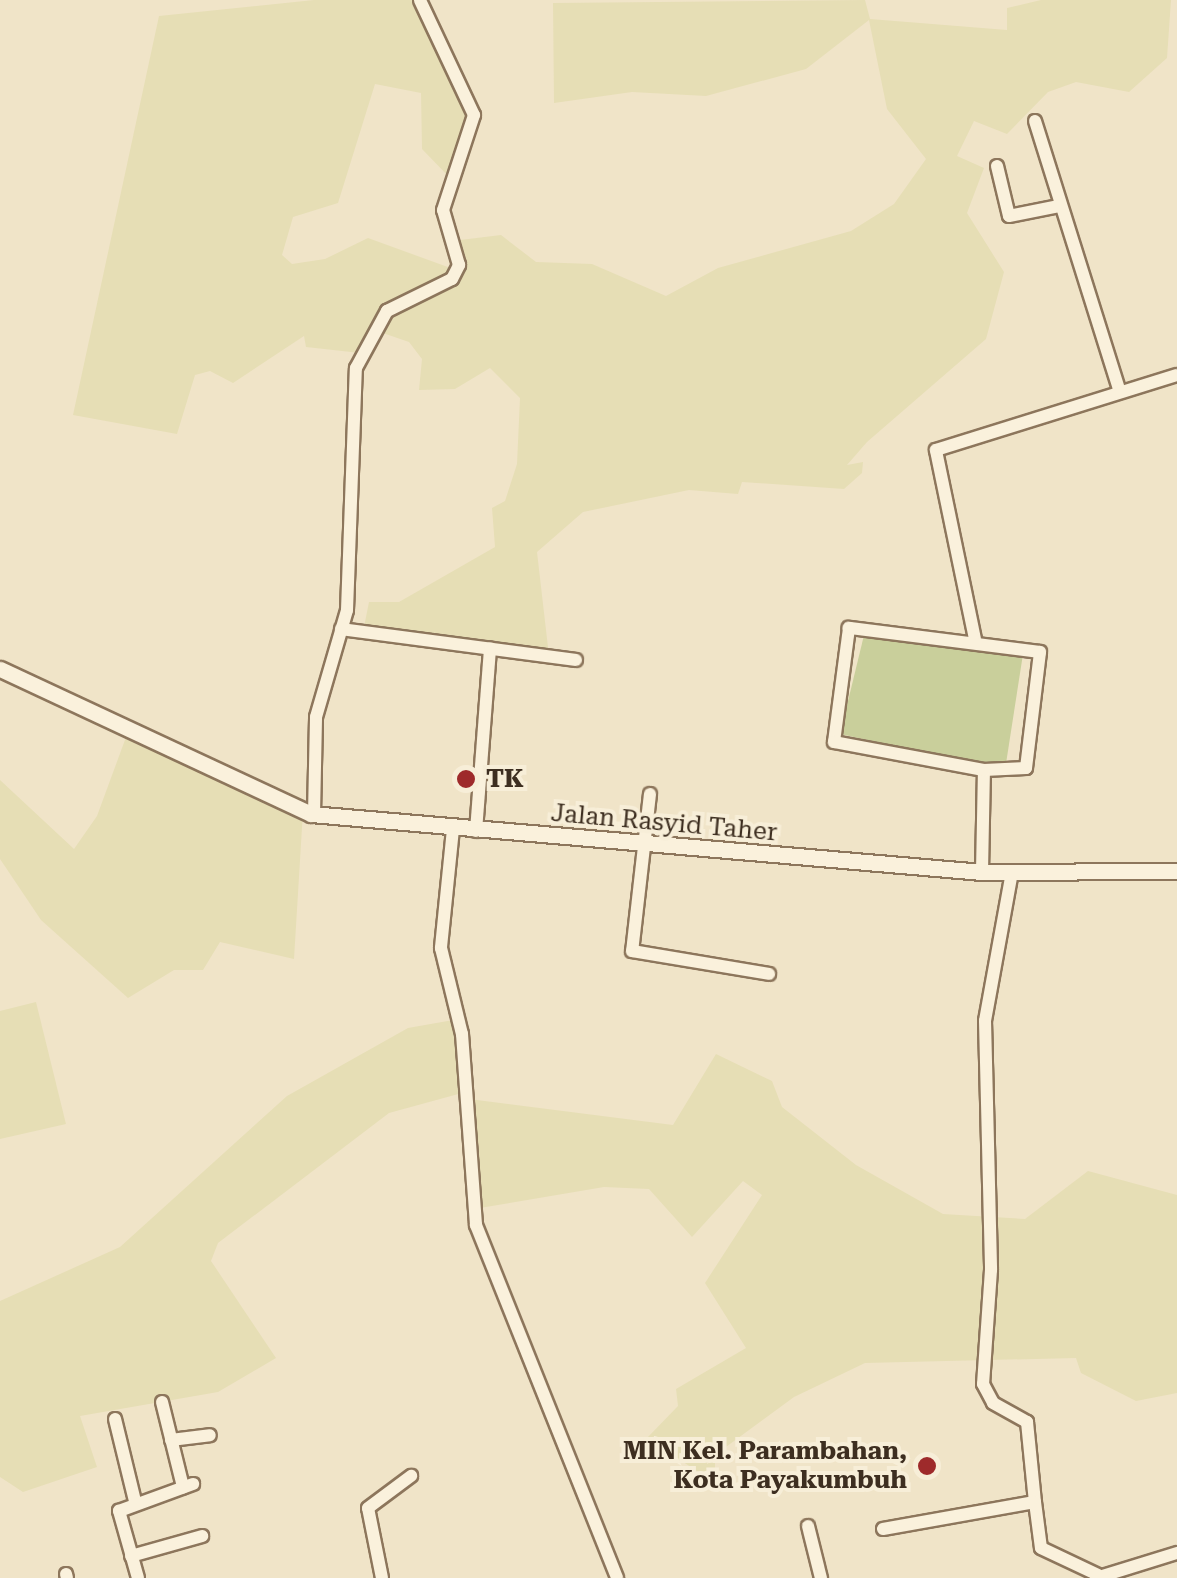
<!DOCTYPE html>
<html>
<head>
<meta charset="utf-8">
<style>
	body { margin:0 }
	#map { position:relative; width:1177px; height:1578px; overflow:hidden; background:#f0e4c8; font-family:"Roboto Serif",serif }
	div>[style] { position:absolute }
	.farmland>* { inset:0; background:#e6deb5 }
	.green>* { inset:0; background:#c9cf9b }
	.roads { filter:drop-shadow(2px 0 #8d765c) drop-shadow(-2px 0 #8d765c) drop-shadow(0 2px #8d765c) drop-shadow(0 -2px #8d765c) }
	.minor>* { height:12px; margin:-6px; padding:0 6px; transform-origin:6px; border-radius:6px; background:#faf1dc }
	.tertiary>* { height:15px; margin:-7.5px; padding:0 7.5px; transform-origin:7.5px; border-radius:7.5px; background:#faf1dc }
	.dots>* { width:28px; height:28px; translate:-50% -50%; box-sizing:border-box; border:5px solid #f7eed8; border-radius:50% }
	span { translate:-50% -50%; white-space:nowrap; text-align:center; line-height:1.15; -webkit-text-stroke:8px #f7eed8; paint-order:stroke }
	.poi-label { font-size:25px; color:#3d2e20; font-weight:700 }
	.left { translate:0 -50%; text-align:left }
	.right { translate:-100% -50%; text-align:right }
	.street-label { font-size:25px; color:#3d2e20 }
</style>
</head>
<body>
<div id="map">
	<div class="farmland">
		<i style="clip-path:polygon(314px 0,417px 0,474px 119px,452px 180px,422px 149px,421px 93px,375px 84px,338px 203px,293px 217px,282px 255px,292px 264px,325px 259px,368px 238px,456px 270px,391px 306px,360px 353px,306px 347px,304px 336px,233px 383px,210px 371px,195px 375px,177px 434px,73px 415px,159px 16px)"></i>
		<i style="clip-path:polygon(865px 0,870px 19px,1007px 30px,1007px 8px,1041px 0,1171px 0,1167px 58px,1129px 92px,1076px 82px,1048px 92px,1007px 134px,974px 121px,957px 156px,984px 168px,967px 213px,1004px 272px,986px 339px,867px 442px,847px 465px,863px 462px,862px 473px,844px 489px,742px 482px,738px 494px,689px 490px,583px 512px,537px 552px,549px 656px,363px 632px,369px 602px,399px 602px,495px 547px,492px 508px,505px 501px,517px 464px,520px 398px,490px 368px,455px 389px,419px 390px,422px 359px,409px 342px,377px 331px,394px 308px,438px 294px,457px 277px,452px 241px,501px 235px,536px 262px,592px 264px,666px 296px,718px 268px,851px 231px,894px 204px,926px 159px,887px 109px,869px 20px,806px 69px,706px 96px,632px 92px,554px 103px,553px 3px)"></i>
		<i style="clip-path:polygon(129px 729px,303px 811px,294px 959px,220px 942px,203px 970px,174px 970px,128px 998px,41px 920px,0 859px,0 780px,74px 849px,97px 816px)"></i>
		<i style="clip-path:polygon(36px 1002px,66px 1124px,0 1139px,0 1011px)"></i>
		<i style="clip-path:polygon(459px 1019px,462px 1093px,389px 1113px,218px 1243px,211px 1261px,276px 1358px,218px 1392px,80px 1416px,97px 1467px,23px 1492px,0 1477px,0 1301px,120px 1247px,287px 1096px,408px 1028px)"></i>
		<i style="clip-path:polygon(716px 1054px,772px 1081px,782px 1107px,856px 1165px,943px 1214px,1025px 1219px,1088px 1171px,1177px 1195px,1177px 1393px,1136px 1401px,1081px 1373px,1076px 1358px,865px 1363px,794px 1397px,715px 1455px,715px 1483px,647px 1438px,678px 1406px,676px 1389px,746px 1348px,705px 1283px,762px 1195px,743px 1181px,692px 1237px,649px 1189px,604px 1187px,474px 1209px,469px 1099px,673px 1125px)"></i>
	</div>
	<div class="green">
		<i style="clip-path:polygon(865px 631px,1023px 654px,1005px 770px,840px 734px)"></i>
	</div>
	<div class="roads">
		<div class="minor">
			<i style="left:1035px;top:121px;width:284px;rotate:72.6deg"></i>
			<i style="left:997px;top:166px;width:51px;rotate:76.5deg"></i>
			<i style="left:1009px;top:216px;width:51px;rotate:-11.3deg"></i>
			<i style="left:341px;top:629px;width:237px;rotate:7.5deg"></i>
			<i style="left:975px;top:639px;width:193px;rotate:-101.7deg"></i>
			<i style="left:936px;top:450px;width:252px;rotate:-17.3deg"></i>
			<i style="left:650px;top:794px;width:158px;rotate:96.5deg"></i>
			<i style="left:632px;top:951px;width:139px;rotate:9.5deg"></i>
			<i style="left:314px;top:814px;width:97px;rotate:-88.8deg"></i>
			<i style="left:316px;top:717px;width:111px;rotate:-73.8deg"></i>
			<i style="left:347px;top:610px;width:242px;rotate:-87.9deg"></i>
			<i style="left:356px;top:368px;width:65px;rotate:-61.5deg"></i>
			<i style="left:387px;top:311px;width:72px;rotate:-26.2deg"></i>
			<i style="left:452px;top:279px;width:16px;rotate:-63deg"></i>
			<i style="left:459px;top:265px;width:57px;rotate:-106.2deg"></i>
			<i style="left:443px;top:210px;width:100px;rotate:-71.9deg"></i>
			<i style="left:474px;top:115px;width:127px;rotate:-115.2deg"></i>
			<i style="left:453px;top:829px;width:120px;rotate:95.8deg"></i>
			<i style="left:441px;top:948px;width:89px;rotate:76.3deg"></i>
			<i style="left:462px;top:1034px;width:192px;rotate:85.8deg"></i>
			<i style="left:476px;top:1225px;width:380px;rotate:68.2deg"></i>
			<i style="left:476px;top:831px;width:183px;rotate:-85.6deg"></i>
			<i style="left:982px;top:872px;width:102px;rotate:-88.9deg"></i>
			<i style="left:984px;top:770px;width:42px;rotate:-2.7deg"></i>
			<i style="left:1026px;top:768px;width:117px;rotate:-83.1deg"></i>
			<i style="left:1040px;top:652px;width:193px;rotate:-172.8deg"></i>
			<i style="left:849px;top:628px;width:115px;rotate:97.5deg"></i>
			<i style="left:834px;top:742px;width:153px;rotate:10.6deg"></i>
			<i style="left:1012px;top:872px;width:151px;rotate:100.3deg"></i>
			<i style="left:985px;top:1021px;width:249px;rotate:88.6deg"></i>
			<i style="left:991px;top:1270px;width:114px;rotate:94deg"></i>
			<i style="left:983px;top:1384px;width:21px;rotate:62deg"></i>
			<i style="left:993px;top:1403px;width:39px;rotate:29deg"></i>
			<i style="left:1027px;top:1422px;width:80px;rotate:84.3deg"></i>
			<i style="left:162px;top:1402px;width:88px;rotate:76.1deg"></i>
			<i style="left:115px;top:1419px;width:84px;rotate:76.3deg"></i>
			<i style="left:171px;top:1440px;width:39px;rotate:-7deg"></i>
			<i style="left:808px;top:1526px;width:54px;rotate:76deg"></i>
			<i style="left:883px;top:1529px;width:154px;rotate:-10.1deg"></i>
			<i style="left:1035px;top:1502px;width:46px;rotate:82.6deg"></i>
			<i style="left:1041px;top:1548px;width:63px;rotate:25.3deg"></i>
			<i style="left:131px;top:1556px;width:74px;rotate:-15.7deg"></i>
			<i style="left:66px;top:1574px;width:4px;rotate:76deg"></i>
			<i style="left:138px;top:1578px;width:70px;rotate:-105.8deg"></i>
			<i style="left:119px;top:1511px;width:79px;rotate:-20deg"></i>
			<i style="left:382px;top:1578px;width:71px;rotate:-101.3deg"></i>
			<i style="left:368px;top:1508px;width:54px;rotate:-36.7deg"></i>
			<i style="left:1096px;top:1578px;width:85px;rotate:-17.2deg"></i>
		</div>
		<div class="tertiary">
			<i style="left:0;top:669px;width:343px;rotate:25deg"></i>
			<i style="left:311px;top:814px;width:674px;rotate:4.94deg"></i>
			<i style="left:982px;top:872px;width:195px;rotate:-0.3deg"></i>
		</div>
	</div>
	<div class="dots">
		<i style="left:466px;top:779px;background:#9e2a2b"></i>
		<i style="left:927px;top:1466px;background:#9e2a2b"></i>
	</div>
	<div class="poi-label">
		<span class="left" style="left:486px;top:779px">TK</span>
		<span class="right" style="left:907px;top:1466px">MIN Kel. Parambahan,<br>Kota Payakumbuh</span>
	</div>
	<div class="street-label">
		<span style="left:664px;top:823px;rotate:5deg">Jalan Rasyid Taher</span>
	</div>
</div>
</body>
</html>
